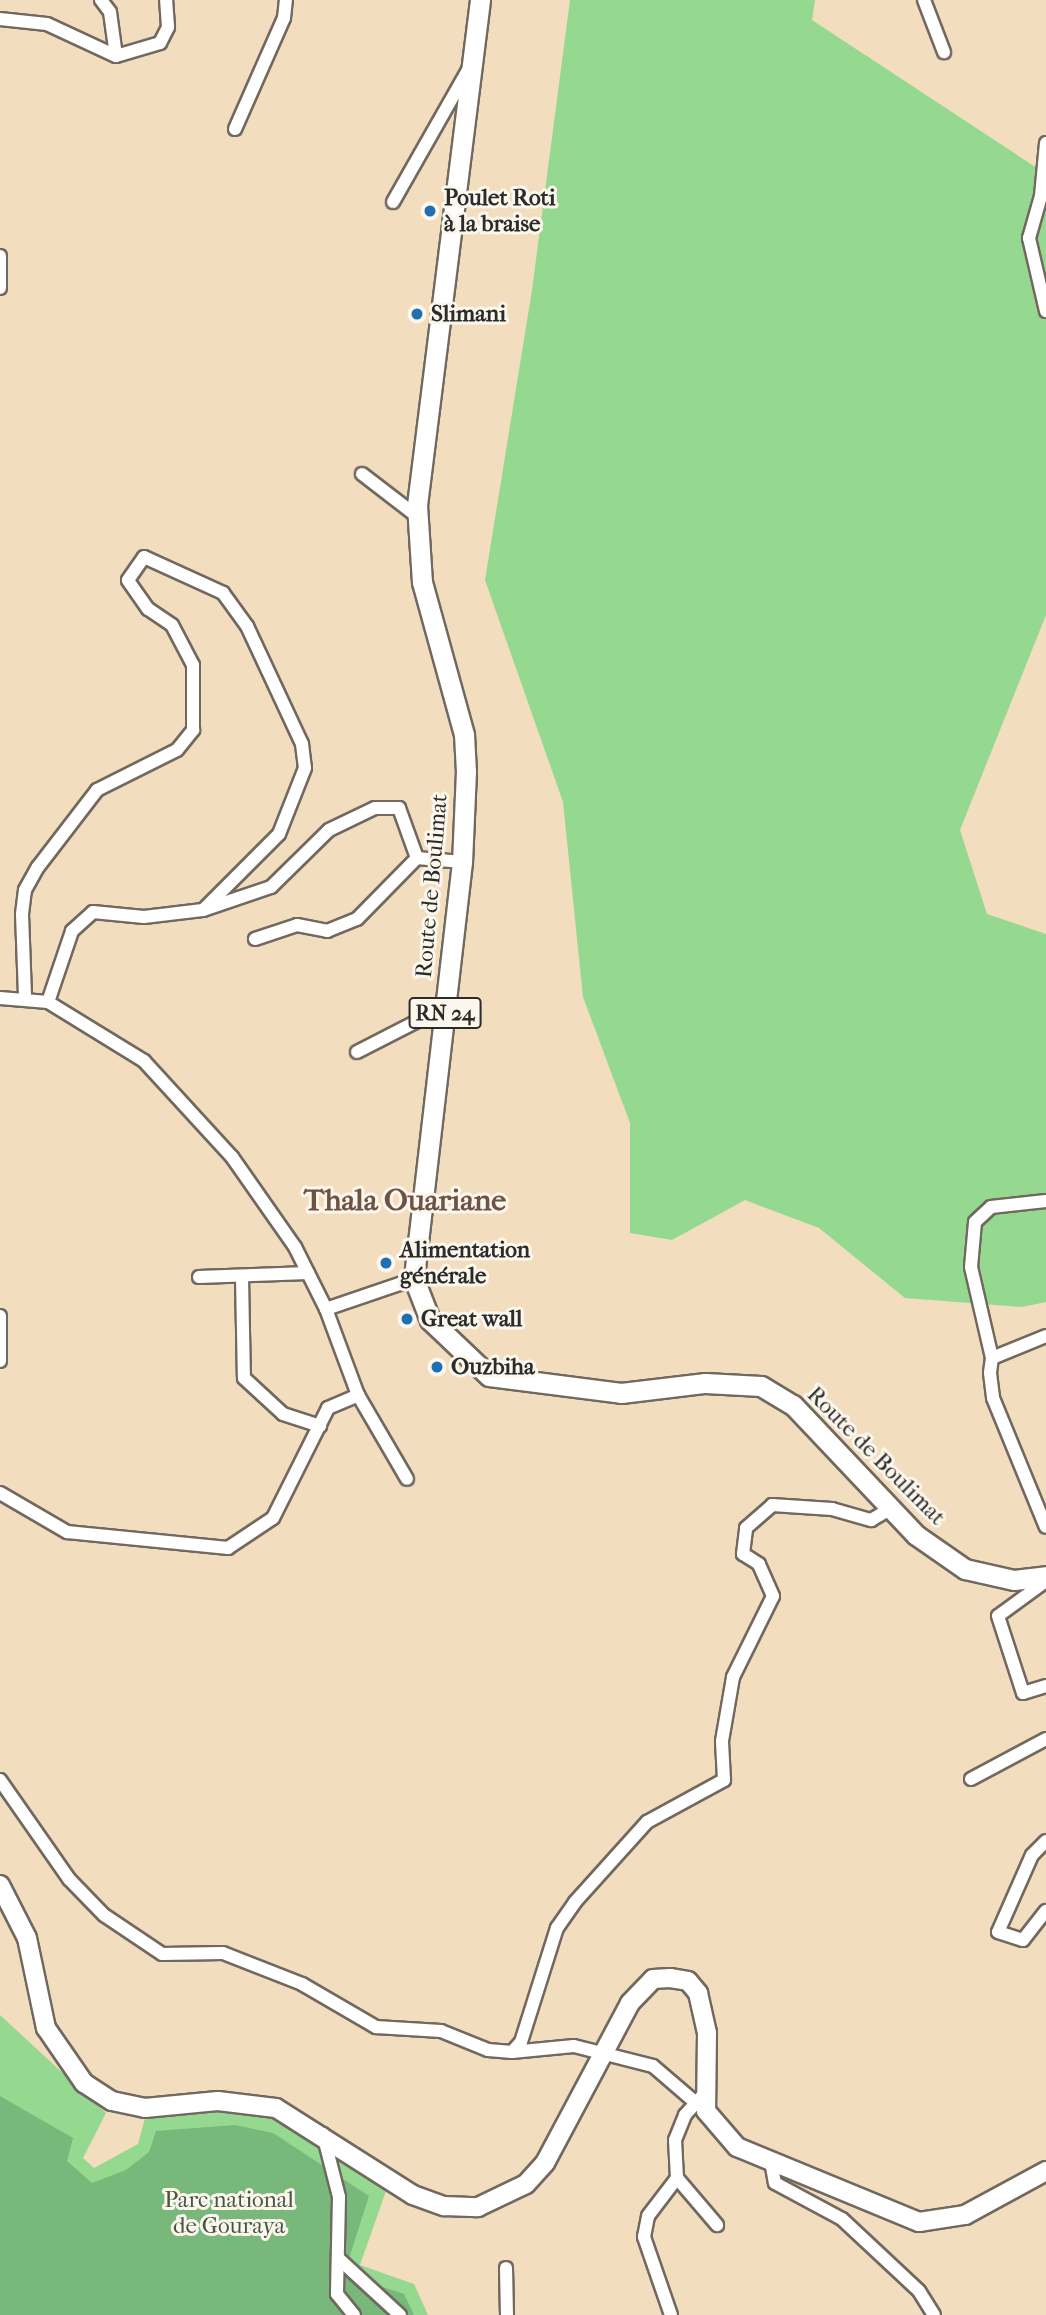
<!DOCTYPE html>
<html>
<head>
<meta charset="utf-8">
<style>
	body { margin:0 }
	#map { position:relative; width:1046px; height:2315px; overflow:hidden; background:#f3ddbf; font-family:"IM FELL French Canon",serif }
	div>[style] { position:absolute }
	.green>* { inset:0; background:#95d890 }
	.forest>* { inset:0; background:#78b87a }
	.roads { filter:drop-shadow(2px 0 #71695f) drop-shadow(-2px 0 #71695f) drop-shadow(0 2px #71695f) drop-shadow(0 -2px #71695f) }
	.street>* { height:12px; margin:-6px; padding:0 6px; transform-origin:6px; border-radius:6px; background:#fff }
	.secondary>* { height:18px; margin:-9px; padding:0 9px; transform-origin:9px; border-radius:9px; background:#fff }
	.primary>* { height:19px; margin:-9.5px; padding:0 9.5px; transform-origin:9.5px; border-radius:9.5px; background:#fff }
	.dots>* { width:19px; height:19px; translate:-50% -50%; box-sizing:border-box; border:4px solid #fbf7ec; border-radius:50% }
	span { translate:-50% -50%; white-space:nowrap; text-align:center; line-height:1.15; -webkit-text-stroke:6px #fbf7ec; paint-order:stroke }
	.shield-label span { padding:2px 5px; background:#fbf7ec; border:2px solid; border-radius:5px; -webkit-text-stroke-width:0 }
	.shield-label { font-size:21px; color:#2b2b2b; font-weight:700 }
	.poi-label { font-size:23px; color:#2b2b2b; font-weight:700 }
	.left { translate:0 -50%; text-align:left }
	.street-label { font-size:23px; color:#2b2b2b }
	.park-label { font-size:23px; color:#465644 }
	.district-label { font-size:30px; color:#6e5244; font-weight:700 }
</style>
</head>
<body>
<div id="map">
	<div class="green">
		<i style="clip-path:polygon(570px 0,815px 0,812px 20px,1046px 174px,1046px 615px,960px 830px,987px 914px,1046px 934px,1046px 1302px,1022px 1307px,905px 1298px,819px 1228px,745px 1200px,672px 1240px,630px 1233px,630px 1123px,583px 997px,563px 802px,485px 580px,532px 290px)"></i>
		<i style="clip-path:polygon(0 2015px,106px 2113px,83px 2158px,94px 2168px,138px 2144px,145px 2118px,236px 2111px,278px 2120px,386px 2191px,360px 2265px,414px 2284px,428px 2315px,0 2315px)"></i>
	</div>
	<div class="forest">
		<i style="clip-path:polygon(0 2096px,73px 2138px,67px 2161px,92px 2183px,126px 2170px,149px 2152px,156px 2131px,235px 2125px,273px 2133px,369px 2196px,344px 2274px,404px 2294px,414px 2315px,0 2315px)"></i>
	</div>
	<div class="roads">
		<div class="street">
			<i style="left:101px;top:0;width:15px;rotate:53deg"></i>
			<i style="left:110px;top:12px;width:44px;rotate:82.2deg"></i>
			<i style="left:924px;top:0;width:56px;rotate:69deg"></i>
			<i style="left:0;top:19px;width:47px;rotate:6.1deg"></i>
			<i style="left:47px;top:24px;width:76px;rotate:24.9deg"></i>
			<i style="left:116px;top:56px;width:46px;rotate:-16.5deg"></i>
			<i style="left:160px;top:43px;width:18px;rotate:-63deg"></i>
			<i style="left:168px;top:27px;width:27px;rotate:-94deg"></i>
			<i style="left:235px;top:129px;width:121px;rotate:-66.2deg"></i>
			<i style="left:284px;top:18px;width:18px;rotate:-84deg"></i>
			<i style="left:1046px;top:143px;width:53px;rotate:95.4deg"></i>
			<i style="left:1041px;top:196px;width:44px;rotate:105.9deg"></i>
			<i style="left:1029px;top:238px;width:75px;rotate:76.9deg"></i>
			<i style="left:393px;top:202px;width:150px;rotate:-60.4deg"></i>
			<i style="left:0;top:256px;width:32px;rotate:90deg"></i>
			<i style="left:362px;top:474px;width:71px;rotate:37.5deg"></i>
			<i style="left:255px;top:939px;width:44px;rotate:-18.4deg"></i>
			<i style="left:297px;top:925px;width:31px;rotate:11deg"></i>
			<i style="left:327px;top:931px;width:32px;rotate:-22deg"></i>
			<i style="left:357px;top:919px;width:86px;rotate:-45.5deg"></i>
			<i style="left:25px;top:996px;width:82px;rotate:-92.1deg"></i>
			<i style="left:22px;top:914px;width:24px;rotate:-83deg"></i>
			<i style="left:25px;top:890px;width:26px;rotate:-61deg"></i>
			<i style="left:38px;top:867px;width:97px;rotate:-52.5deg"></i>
			<i style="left:97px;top:790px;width:89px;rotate:-26.6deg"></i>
			<i style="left:177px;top:750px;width:26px;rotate:-51deg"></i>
			<i style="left:193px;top:730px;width:65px;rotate:-90deg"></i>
			<i style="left:193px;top:665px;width:45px;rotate:-117.7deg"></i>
			<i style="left:172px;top:625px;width:29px;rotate:-146deg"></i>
			<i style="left:148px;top:609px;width:35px;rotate:-125deg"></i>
			<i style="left:128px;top:580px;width:28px;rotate:-55deg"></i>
			<i style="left:144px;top:557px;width:87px;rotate:24.5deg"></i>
			<i style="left:223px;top:593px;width:41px;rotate:54deg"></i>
			<i style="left:247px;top:626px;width:130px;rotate:65deg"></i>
			<i style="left:302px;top:744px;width:24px;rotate:83deg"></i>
			<i style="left:305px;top:768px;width:71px;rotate:111.5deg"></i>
			<i style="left:279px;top:834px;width:107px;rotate:135deg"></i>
			<i style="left:0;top:998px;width:48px;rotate:4.8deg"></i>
			<i style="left:48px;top:1002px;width:113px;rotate:31.6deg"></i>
			<i style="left:144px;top:1061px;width:130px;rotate:47.5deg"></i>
			<i style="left:232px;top:1157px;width:110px;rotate:55deg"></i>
			<i style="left:295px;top:1247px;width:69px;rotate:63.4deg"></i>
			<i style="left:326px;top:1309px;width:93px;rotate:-18.8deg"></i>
			<i style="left:48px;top:1002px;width:75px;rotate:-71.3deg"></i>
			<i style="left:72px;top:931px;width:28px;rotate:-42deg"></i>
			<i style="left:93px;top:912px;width:51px;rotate:5.6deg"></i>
			<i style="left:144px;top:917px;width:59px;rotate:-6.8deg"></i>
			<i style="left:203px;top:910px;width:72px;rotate:-18.7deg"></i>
			<i style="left:271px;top:887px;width:81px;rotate:-44.5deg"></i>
			<i style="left:329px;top:830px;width:51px;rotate:-25.6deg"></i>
			<i style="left:375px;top:808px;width:24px"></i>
			<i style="left:399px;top:808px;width:53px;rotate:70.2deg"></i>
			<i style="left:417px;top:858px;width:45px;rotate:5.1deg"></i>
			<i style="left:357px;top:1052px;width:99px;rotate:-27.1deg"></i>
			<i style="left:199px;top:1277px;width:109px;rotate:-2.1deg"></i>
			<i style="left:242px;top:1278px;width:100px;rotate:88.9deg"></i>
			<i style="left:244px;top:1378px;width:53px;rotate:42.7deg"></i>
			<i style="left:283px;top:1414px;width:39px;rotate:18deg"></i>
			<i style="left:326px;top:1309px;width:92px;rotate:69.6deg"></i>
			<i style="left:358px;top:1395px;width:97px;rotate:59.7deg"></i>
			<i style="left:0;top:1316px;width:45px;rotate:90deg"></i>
			<i style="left:1046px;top:1336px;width:58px;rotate:157.8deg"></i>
			<i style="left:992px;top:1358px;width:15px;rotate:98deg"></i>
			<i style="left:990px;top:1373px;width:25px;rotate:83deg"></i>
			<i style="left:993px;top:1398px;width:139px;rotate:67.7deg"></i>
			<i style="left:992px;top:1358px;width:93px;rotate:-103deg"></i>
			<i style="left:971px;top:1267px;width:45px;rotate:-84.9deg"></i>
			<i style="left:975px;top:1222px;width:22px;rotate:-43deg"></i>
			<i style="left:991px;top:1207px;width:55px;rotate:-6.2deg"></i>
			<i style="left:0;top:1493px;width:78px;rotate:30.2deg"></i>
			<i style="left:67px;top:1532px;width:162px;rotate:5.7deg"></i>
			<i style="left:228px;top:1548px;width:54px;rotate:-33.7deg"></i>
			<i style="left:273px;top:1518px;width:123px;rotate:-63.4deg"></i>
			<i style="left:328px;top:1408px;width:33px;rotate:-23deg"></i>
			<i style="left:1046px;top:1581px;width:59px;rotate:143.9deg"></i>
			<i style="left:998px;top:1616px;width:81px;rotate:72deg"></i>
			<i style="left:1023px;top:1693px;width:24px;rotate:-17deg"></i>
			<i style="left:971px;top:1779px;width:85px;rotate:-28.1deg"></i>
			<i style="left:0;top:1780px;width:121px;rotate:55.1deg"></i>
			<i style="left:69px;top:1879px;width:50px;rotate:45.8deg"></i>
			<i style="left:104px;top:1915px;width:70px;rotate:33.9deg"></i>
			<i style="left:162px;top:1954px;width:61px;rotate:-0.9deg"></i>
			<i style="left:223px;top:1953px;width:85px;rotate:21.4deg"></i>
			<i style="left:302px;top:1984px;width:86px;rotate:30.2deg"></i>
			<i style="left:376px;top:2027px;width:65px;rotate:3.5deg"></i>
			<i style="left:441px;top:2031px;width:51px;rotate:22deg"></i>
			<i style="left:488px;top:2050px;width:24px;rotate:5deg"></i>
			<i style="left:512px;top:2052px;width:13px;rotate:-48deg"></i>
			<i style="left:521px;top:2042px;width:120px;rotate:-72.5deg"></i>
			<i style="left:557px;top:1928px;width:32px;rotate:-55deg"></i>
			<i style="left:575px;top:1902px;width:108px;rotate:-48deg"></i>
			<i style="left:647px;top:1822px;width:88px;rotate:-28.6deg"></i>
			<i style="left:724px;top:1780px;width:39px;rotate:-93deg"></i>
			<i style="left:722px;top:1741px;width:65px;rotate:-80.2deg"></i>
			<i style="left:733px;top:1677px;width:90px;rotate:-63.7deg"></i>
			<i style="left:773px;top:1596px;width:35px;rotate:-114deg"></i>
			<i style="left:759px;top:1564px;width:19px;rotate:-148deg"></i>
			<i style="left:743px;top:1554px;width:26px;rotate:-83deg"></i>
			<i style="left:746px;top:1528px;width:35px;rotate:-41deg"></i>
			<i style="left:772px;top:1505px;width:60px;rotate:3.8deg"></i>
			<i style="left:832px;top:1509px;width:41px;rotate:15.8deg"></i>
			<i style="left:871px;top:1520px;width:24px;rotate:-30deg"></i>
			<i style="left:1046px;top:1841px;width:20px;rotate:135deg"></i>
			<i style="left:1032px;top:1855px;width:84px;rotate:113.8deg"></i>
			<i style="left:998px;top:1932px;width:26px;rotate:18deg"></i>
			<i style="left:1023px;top:1940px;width:37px;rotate:-52deg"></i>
			<i style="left:512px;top:2052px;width:62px;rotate:-5.5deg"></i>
			<i style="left:574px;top:2046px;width:81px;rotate:14.2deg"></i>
			<i style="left:653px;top:2066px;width:57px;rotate:40.7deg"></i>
			<i style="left:323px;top:2134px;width:65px;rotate:75.7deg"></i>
			<i style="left:339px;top:2197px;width:97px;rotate:91.2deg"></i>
			<i style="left:337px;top:2294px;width:27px;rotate:51deg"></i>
			<i style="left:771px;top:2161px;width:22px;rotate:80deg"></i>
			<i style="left:775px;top:2183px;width:76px;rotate:28.2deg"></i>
			<i style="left:842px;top:2219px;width:105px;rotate:43.1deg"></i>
			<i style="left:919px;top:2291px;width:28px;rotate:58deg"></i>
			<i style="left:677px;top:2178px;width:62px;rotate:49.6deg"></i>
			<i style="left:339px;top:2259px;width:83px;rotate:42.6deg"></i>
			<i style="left:506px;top:2268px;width:47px;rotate:88.8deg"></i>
			<i style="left:671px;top:2315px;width:83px;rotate:-109.1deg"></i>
			<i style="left:644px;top:2237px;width:21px;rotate:-79deg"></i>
			<i style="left:648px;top:2216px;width:48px;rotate:-52.7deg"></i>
			<i style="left:677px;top:2178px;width:38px;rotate:-93deg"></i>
			<i style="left:675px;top:2140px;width:27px;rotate:-68deg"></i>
			<i style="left:685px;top:2115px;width:27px;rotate:-48deg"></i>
		</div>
		<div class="secondary">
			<i style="left:0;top:1885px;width:59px;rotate:63deg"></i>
			<i style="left:27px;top:1938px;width:92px;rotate:78.1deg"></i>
			<i style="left:46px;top:2028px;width:67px;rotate:55.4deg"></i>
			<i style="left:84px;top:2083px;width:33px;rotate:33deg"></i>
			<i style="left:112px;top:2101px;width:34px;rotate:12deg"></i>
			<i style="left:145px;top:2108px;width:73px;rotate:-5.5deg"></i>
			<i style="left:218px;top:2101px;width:58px;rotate:6.9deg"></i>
			<i style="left:276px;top:2108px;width:162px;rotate:32.4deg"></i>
			<i style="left:413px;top:2195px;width:33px;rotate:20deg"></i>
			<i style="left:444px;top:2206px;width:34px;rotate:2deg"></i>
			<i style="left:478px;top:2207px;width:53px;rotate:-25.6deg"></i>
			<i style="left:526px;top:2184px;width:28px;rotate:-48deg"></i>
			<i style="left:545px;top:2163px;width:181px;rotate:-62deg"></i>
			<i style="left:630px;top:2003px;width:33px;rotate:-46deg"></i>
			<i style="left:653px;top:1979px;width:17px;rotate:-3deg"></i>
			<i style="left:670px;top:1978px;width:18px;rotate:9deg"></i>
			<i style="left:688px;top:1981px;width:16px;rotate:50deg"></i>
			<i style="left:698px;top:1993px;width:41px;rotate:77.3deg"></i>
			<i style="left:707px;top:2033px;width:78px;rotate:90.7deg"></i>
			<i style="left:706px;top:2111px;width:48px;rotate:49.3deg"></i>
			<i style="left:737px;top:2147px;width:197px;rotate:22.4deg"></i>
			<i style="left:919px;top:2222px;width:47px;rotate:-8.7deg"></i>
			<i style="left:965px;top:2215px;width:92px;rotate:-28.5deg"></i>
		</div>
		<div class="primary">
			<i style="left:480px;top:0;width:509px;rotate:97.11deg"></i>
			<i style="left:417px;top:505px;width:77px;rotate:86.3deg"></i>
			<i style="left:422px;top:582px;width:158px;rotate:74.6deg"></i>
			<i style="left:464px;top:734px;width:37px;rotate:87deg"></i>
			<i style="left:466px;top:771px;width:91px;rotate:92.5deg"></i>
			<i style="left:462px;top:862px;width:420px;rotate:96.6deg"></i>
			<i style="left:414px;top:1279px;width:44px;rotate:68.7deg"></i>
			<i style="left:430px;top:1320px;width:81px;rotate:43.5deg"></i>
			<i style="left:489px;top:1376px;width:133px;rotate:7.3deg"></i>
			<i style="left:621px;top:1393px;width:85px;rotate:-6.8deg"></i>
			<i style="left:705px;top:1383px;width:56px;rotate:3.1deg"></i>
			<i style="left:761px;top:1386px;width:37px;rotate:31deg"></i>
			<i style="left:793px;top:1405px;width:179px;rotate:46.6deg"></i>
			<i style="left:916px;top:1535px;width:60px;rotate:34.8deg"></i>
			<i style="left:965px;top:1569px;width:50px;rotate:12.7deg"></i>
			<i style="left:1014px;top:1580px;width:32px;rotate:-7deg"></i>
		</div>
	</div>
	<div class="dots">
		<i style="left:430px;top:211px;background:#1f6fb2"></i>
		<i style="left:417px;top:314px;background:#1f6fb2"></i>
		<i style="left:386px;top:1263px;background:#1f6fb2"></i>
		<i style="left:407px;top:1319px;background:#1f6fb2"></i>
		<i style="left:437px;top:1367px;background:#1f6fb2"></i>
	</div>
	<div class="shield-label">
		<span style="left:445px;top:1013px">RN 24</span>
	</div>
	<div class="poi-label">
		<span class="left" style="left:444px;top:211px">Poulet Roti<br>à la braise</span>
		<span class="left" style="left:431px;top:314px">Slimani</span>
		<span class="left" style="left:400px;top:1263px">Alimentation<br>générale</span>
		<span class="left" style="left:421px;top:1319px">Great wall</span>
		<span class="left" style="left:451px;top:1367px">Ouzbiha</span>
	</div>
	<div class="street-label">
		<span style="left:432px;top:886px;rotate:-85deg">Route de Boulimat</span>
		<span style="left:876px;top:1456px;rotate:45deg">Route de Boulimat</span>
	</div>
	<div class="park-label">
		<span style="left:229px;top:2213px">Parc national<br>de Gouraya</span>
	</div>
	<div class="district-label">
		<span style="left:405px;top:1201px">Thala Ouariane</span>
	</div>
</div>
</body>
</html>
